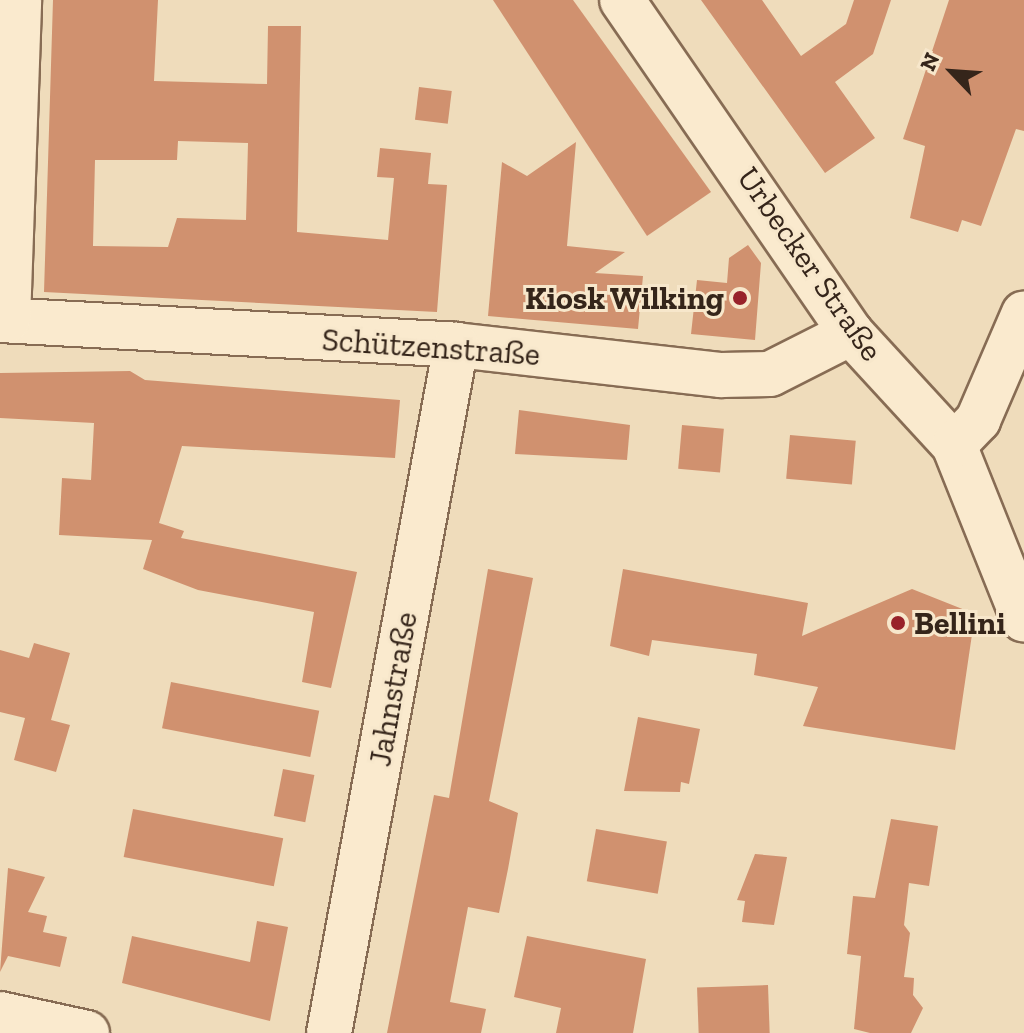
<!DOCTYPE html>
<html>
<head>
<meta charset="utf-8">
<style>
	body { margin:0 }
	#map { position:relative; width:1024px; height:1033px; overflow:hidden; background:#efdcbb; font-family:"Zilla Slab",serif }
	div>[style] { position:absolute }
	.building>* { inset:0; background:#d0916f; transform-origin:0 0 }
	.roads { filter:drop-shadow(2px 0 #876c54) drop-shadow(-2px 0 #876c54) drop-shadow(0 2px #876c54) drop-shadow(0 -2px #876c54) }
	.minor>* { height:44px; margin:-22px; padding:0 22px; transform-origin:22px; border-radius:22px; background:#faeace }
	.dots>* { width:22px; height:22px; translate:-50% -50%; box-sizing:border-box; border:4px solid #f7e7cb; border-radius:50% }
	span { translate:-50% -50%; white-space:nowrap; text-align:center; line-height:1.15; -webkit-text-stroke:6px #f7e7cb; paint-order:stroke }
	.street-label { font-size:32px; color:#35251a }
	.poi-label { font-size:32px; color:#35251a; font-weight:700 }
	.right { translate:-100% -50%; text-align:right }
	.left { translate:0 -50%; text-align:left }
	.north { position:absolute; left:912px; top:32px; width:80px; height:80px; -webkit-text-stroke:6px #f7e7cb; paint-order:stroke; rotate:295deg; font-size:22px; font-weight:700; line-height:32px; text-align:center; color:#35251a }
	.north::after { content:''; display:block; margin:auto; width:28px; height:36px; background:#35251a; clip-path:polygon(50% 0,100% 100%,50% 72%,0 100%) }
</style>
</head>
<body>
<div id="map">
	<div class="building">
		<i style="clip-path:polygon(evenodd,53px 0,158px 0,154px 81px,267px 84px,268px 26px,301px 26px,297px 232px,388px 240px,394px 178px,377px 177px,380px 148px,431px 153px,428px 184px,447px 185px,437px 312px,44px 292px,53px 0,178px 141px,248px 143px,246px 220px,177px 218px,168px 247px,93px 246px,95px 160px,177px 160px,178px 141px)"></i>
		<i style="clip-path:polygon(493px 0,573px 0,711px 192px,647px 236px)"></i>
		<i style="clip-path:polygon(701px 0,762px 0,801px 56px,846px 24px,854px 0,891px 0,873px 54px,835px 82px,875px 138px,825px 173px)"></i>
		<i style="clip-path:polygon(949px 0,1024px 0,1024px 131px,1016px 129px,981px 226px,962px 220px,958px 232px,910px 218px,925px 146px,903px 139px)"></i>
		<i style="left:419px;top:87px;width:33px;height:33px;rotate:7deg"></i>
		<i style="clip-path:polygon(576px 142px,567px 246px,625px 252px,595px 273px,643px 276px,638px 329px,488px 316px,502px 162px,527px 176px)"></i>
		<i style="clip-path:polygon(748px 245px,761px 263px,755px 340px,691px 334px,697px 280px,727px 283px,729px 258px)"></i>
		<i style="clip-path:polygon(130px 371px,145px 380px,400px 400px,395px 458px,182px 446px,159px 523px,184px 531px,181px 538px,357px 572px,331px 688px,302px 682px,314px 612px,198px 590px,143px 569px,152px 540px,59px 535px,62px 478px,91px 480px,94px 423px,0 418px,0 373px)"></i>
		<i style="clip-path:polygon(519px 410px,630px 425px,627px 460px,515px 454px)"></i>
		<i style="left:682px;top:425px;width:42px;height:44px;rotate:5deg"></i>
		<i style="left:790px;top:435px;width:66px;height:44px;rotate:5deg"></i>
		<i style="clip-path:polygon(488px 569px,533px 578px,489px 801px,518px 813px,508px 869px,499px 913px,468px 907px,450px 1002px,486px 1009px,481px 1033px,387px 1033px,434px 795px,449px 798px)"></i>
		<i style="clip-path:polygon(623px 569px,808px 603px,802px 636px,912px 589px,975px 614px,955px 750px,803px 726px,818px 687px,754px 675px,757px 654px,652px 640px,649px 656px,610px 646px)"></i>
		<i style="clip-path:polygon(34px 643px,70px 653px,51px 720px,70px 725px,56px 772px,14px 760px,25px 718px,0 712px,0 650px,29px 658px)"></i>
		<i style="left:171px;top:682px;width:151px;height:47px;rotate:11deg"></i>
		<i style="clip-path:polygon(638px 717px,700px 729px,689px 784px,681px 782px,680px 792px,624px 791px)"></i>
		<i style="left:283px;top:769px;width:32px;height:48px;rotate:11deg"></i>
		<i style="left:133px;top:809px;width:153px;height:49px;rotate:11deg"></i>
		<i style="clip-path:polygon(891px 819px,938px 826px,929px 886px,909px 883px,904px 925px,910px 933px,904px 977px,914px 978px,913px 995px,923px 1008px,911px 1033px,870px 1033px,854px 1029px,861px 956px,847px 954px,853px 896px,875px 898px)"></i>
		<i style="left:596px;top:829px;width:72px;height:53px;rotate:10deg"></i>
		<i style="clip-path:polygon(755px 854px,787px 857px,774px 925px,742px 922px,745px 901px,737px 900px)"></i>
		<i style="clip-path:polygon(8px 868px,45px 877px,28px 912px,47px 916px,43px 932px,67px 937px,60px 967px,8px 956px,0 972px)"></i>
		<i style="clip-path:polygon(257px 921px,288px 927px,270px 1021px,122px 983px,132px 936px,250px 962px)"></i>
		<i style="clip-path:polygon(527px 936px,646px 959px,633px 1033px,556px 1033px,561px 1008px,514px 997px)"></i>
		<i style="left:768px;top:985px;width:48px;height:71px;rotate:88deg"></i>
	</div>
	<div class="roads">
		<div class="minor">
			<i style="left:622px;top:0;width:404px;rotate:55.5deg"></i>
			<i style="left:851px;top:333px;width:152px;rotate:47.4deg"></i>
			<i style="left:954px;top:445px;width:188px;rotate:68.2deg"></i>
			<i style="left:0;top:320px;width:457px;rotate:3.1deg"></i>
			<i style="left:456px;top:345px;width:267px;rotate:6.5deg"></i>
			<i style="left:721px;top:375px;width:49px;rotate:-1.2deg"></i>
			<i style="left:770px;top:374px;width:91px;rotate:-26.8deg"></i>
			<i style="left:8px;top:320px;width:320px;rotate:-88deg"></i>
			<i style="left:954px;top:445px;width:35px;rotate:-46deg"></i>
			<i style="left:978px;top:420px;width:116px;rotate:-66.7deg"></i>
			<i style="left:0;top:1014px;width:89px;rotate:12.3deg"></i>
			<i style="left:329px;top:1033px;width:700px;rotate:-79.54deg"></i>
		</div>
	</div>
	<div class="dots">
		<i style="left:740px;top:298px;background:#98222a"></i>
		<i style="left:898px;top:623px;background:#98222a"></i>
	</div>
	<div class="street-label">
		<span style="left:810px;top:264px;rotate:55deg">Urbecker Straße</span>
		<span style="left:431px;top:347px;rotate:4deg">Schützenstraße</span>
		<span style="left:393px;top:689px;rotate:-80deg">Jahnstraße</span>
	</div>
	<div class="poi-label">
		<span class="right" style="left:724px;top:298px">Kiosk Wilking</span>
		<span class="left" style="left:914px;top:623px">Bellini</span>
	</div>
	<div class="north">N</div>
</div>
</body>
</html>
